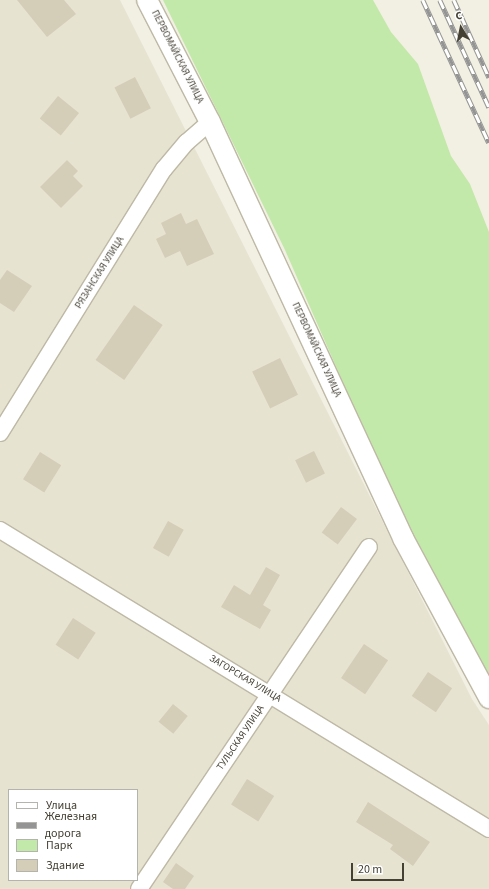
<!DOCTYPE html>
<html>
<head>
<meta charset="utf-8">
<style>
	body { margin:0 }
	#map { position:relative; width:489px; height:889px; overflow:hidden; background:#f2f0e3; font-family:"Source Sans 3",sans-serif }
	div>[style] { position:absolute }
	.residential>* { inset:0; background:#e7e3d1 }
	.green>* { inset:0; background:#c3e9aa }
	.building>* { inset:0; background:#d4cdb8; transform-origin:0 0 }
	.roads { filter:drop-shadow(1px 0 #beb9a6) drop-shadow(-1px 0 #beb9a6) drop-shadow(0 1px #beb9a6) drop-shadow(0 -1px #beb9a6) }
	.minor>* { height:16px; margin:-8px; padding:0 8px; transform-origin:8px; border-radius:8px; background:#fff }
	.tertiary>* { height:20px; margin:-10px; padding:0 10px; transform-origin:10px; border-radius:10px; background:#fff }
	.rail>* { height:4.5px; margin-top:-2.25px; transform-origin:0; background:repeating-linear-gradient(90deg,#fff 0 9px,#949494 0 18px); box-sizing:border-box; border-block:1px solid #949494 }
	span { translate:-50% -50%; white-space:nowrap; text-align:center; line-height:1.15; -webkit-text-stroke:4px #fff; paint-order:stroke }
	.street-label { font-size:10px; color:#444033 }
	.legend { position:absolute; left:8px; top:789px; width:130px; height:92px; box-sizing:border-box; background:#fff; border:1px solid #b4b3ad; margin:0; padding:5px 7px; list-style:none; font-size:12px; color:#444033 }
	.legend li { display:flex; align-items:center; gap:8px; height:20px }
	.legend b { width:20px; border:1px solid #b4b3ad }
	.north { position:absolute; left:441px; top:8px; width:40px; height:40px; -webkit-text-stroke:3px #fff; paint-order:stroke; rotate:350deg; font-size:11px; font-weight:700; line-height:16px; text-align:center; color:#444033 }
	.north::after { content:''; display:block; margin:auto; width:14px; height:18px; background:#444033; clip-path:polygon(50% 0,100% 100%,50% 72%,0 100%) }
	.scale { position:absolute; left:351px; top:863px; width:53px; height:18px; box-sizing:border-box; border:2px solid #444033; border-top:0; padding-left:5px; font-size:12px; line-height:14px; white-space:nowrap; color:#444033; -webkit-text-stroke:3px #fff; paint-order:stroke }
</style>
</head>
<body>
<div id="map">
	<div class="residential">
		<i style="clip-path:polygon(evenodd,0 0,120px 0,472px 699px,489px 725px,489px 889px,0 889px,0 0,9px 790px,137px 790px,137px 880px,9px 880px,9px 790px)"></i>
	</div>
	<div class="green">
		<i style="clip-path:polygon(163px 0,373px 0,391px 32px,418px 64px,451px 156px,470px 184px,489px 232px,489px 675px,403px 520px,285px 250px)"></i>
	</div>
	<div class="building">
		<i style="clip-path:polygon(17px 0,64px 0,76px 14px,47px 37px)"></i>
		<i style="left:135px;top:77px;width:35px;height:23px;rotate:63deg"></i>
		<i style="left:58px;top:96px;width:27px;height:29px;rotate:39deg"></i>
		<i style="clip-path:polygon(67px 160px,78px 171px,73px 176px,83px 186px,61px 208px,40px 187px)"></i>
		<i style="clip-path:polygon(181px 213px,186px 224px,197px 219px,214px 254px,187px 266px,180px 251px,165px 258px,156px 239px,166px 234px,161px 223px)"></i>
		<i style="clip-path:polygon(7px 270px,32px 286px,14px 312px,0 303px,0 280px)"></i>
		<i style="left:134px;top:305px;width:35px;height:67px;rotate:35deg"></i>
		<i style="left:280px;top:358px;width:41px;height:31px;rotate:64deg"></i>
		<i style="left:314px;top:451px;width:25px;height:21px;rotate:64deg"></i>
		<i style="left:40px;top:452px;width:25px;height:32px;rotate:32deg"></i>
		<i style="left:341px;top:507px;width:20px;height:32px;rotate:37deg"></i>
		<i style="left:168px;top:521px;width:18px;height:31px;rotate:29deg"></i>
		<i style="clip-path:polygon(266px 567px,280px 575px,263px 605px,271px 610px,260px 629px,221px 607px,234px 585px,250px 595px)"></i>
		<i style="left:73px;top:618px;width:27px;height:32px;rotate:33deg"></i>
		<i style="left:364px;top:644px;width:29px;height:41px;rotate:34deg"></i>
		<i style="left:428px;top:672px;width:29px;height:29px;rotate:34deg"></i>
		<i style="left:173px;top:704px;width:19px;height:23px;rotate:39deg"></i>
		<i style="left:247px;top:779px;width:32px;height:30px;rotate:32deg"></i>
		<i style="clip-path:polygon(368px 802px,430px 842px,413px 866px,390px 849px,393px 845px,356px 822px)"></i>
		<i style="clip-path:polygon(176px 863px,194px 876px,185px 889px,173px 889px,163px 882px)"></i>
	</div>
	<div class="roads">
		<div class="minor">
			<i style="left:0;top:433px;width:311px;rotate:-58.2deg"></i>
			<i style="left:164px;top:169px;width:35px;rotate:-50deg"></i>
			<i style="left:187px;top:142px;width:30px;rotate:-41deg"></i>
			<i style="left:0;top:530px;width:573px;rotate:31.44deg"></i>
			<i style="left:139px;top:889px;width:412px;rotate:-56.1deg"></i>
		</div>
		<div class="tertiary">
			<i style="left:147px;top:0;width:137px;rotate:62.7deg"></i>
			<i style="left:210px;top:122px;width:459px;rotate:65.1deg"></i>
			<i style="left:403px;top:538px;width:182px;rotate:61.7deg"></i>
		</div>
	</div>
	<div class="rail">
		<i style="left:423px;top:0;width:157px;rotate:65.2deg"></i>
		<i style="left:440px;top:0;width:118px;rotate:65.4deg"></i>
		<i style="left:454px;top:0;width:85px;rotate:65.6deg"></i>
	</div>
	<div class="street-label">
		<span style="left:177px;top:57px;rotate:63deg">ПЕРВОМАЙСКАЯ УЛИЦА</span>
		<span style="left:100px;top:273px;rotate:-58deg">РЯЗАНСКАЯ УЛИЦА</span>
		<span style="left:316px;top:350px;rotate:65deg">ПЕРВОМАЙСКАЯ УЛИЦА</span>
		<span style="left:245px;top:679px;rotate:31deg">ЗАГОРСКАЯ УЛИЦА</span>
		<span style="left:241px;top:738px;rotate:-56deg">ТУЛЬСКАЯ УЛИЦА</span>
	</div>
	<ul class="legend">
	<li><b style="height:5px;background:#fff"></b>Улица</li>
	<li><b style="height:5px;background:#949494"></b>Железная дорога</li>
	<li><b style="height:11px;background:#c3e9aa"></b>Парк</li>
	<li><b style="height:11px;background:#d4cdb8"></b>Здание</li>
	</ul>
	<div class="north">С</div>
	<div class="scale">20 m</div>
</div>
</body>
</html>
